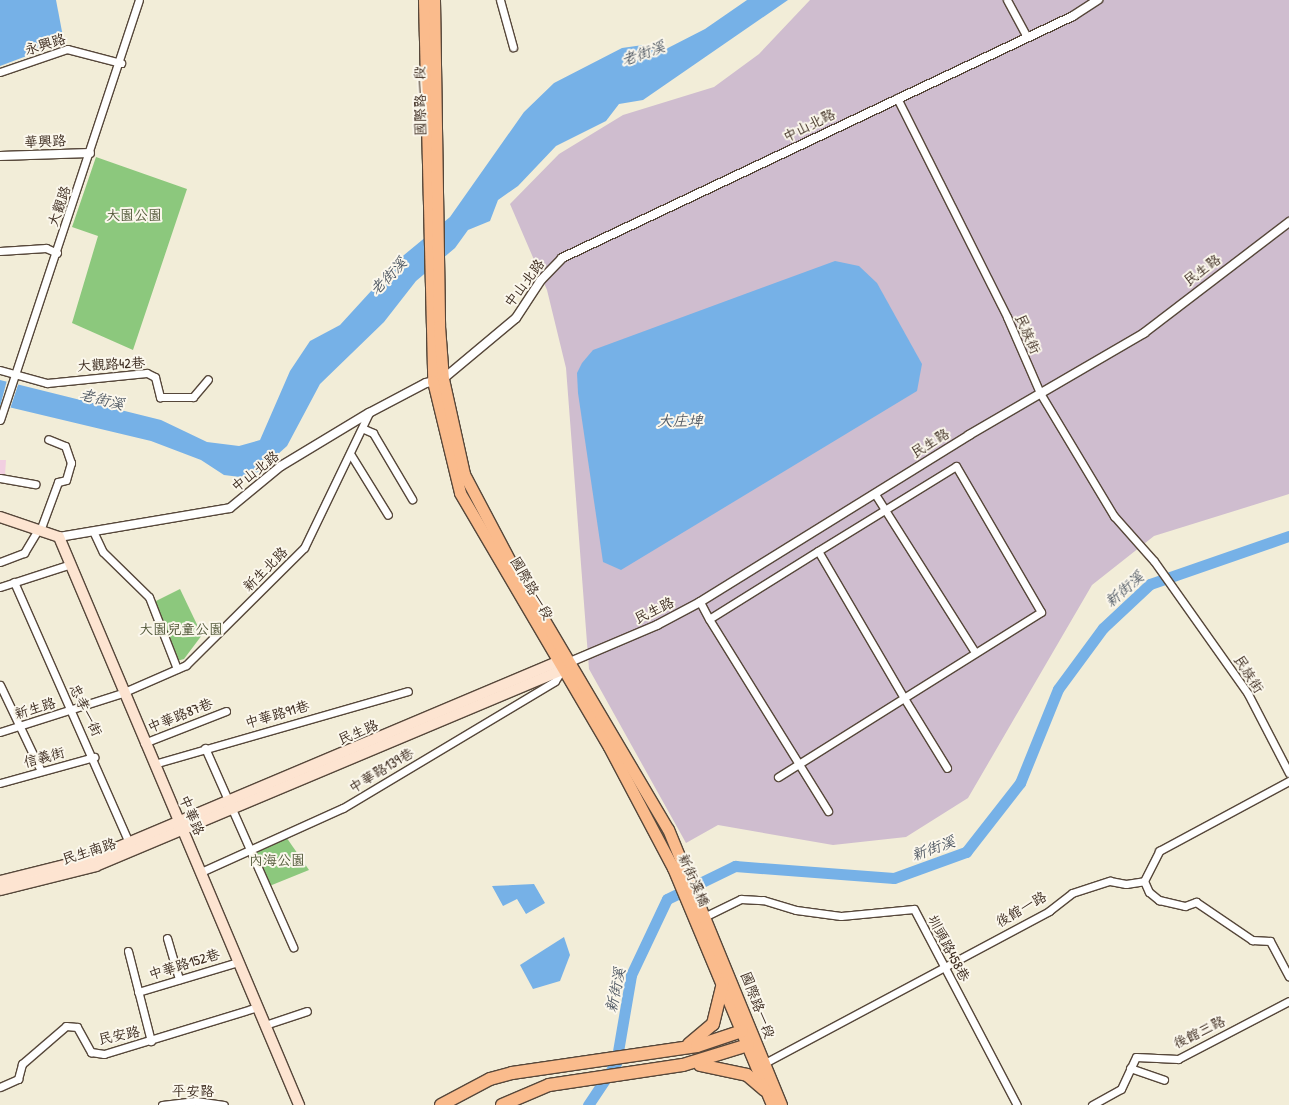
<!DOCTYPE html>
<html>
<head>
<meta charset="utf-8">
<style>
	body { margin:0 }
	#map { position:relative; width:1289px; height:1105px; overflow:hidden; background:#f2edd8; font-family:"Patrick Hand","LXGW WenKai TC",sans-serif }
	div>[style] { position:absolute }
	.built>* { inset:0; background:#f2cfe1 }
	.industrial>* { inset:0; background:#cfbdcf }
	.green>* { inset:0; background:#8cc87d }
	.water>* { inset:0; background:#76b1e7 }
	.pier>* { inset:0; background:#f2edd8 }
	.river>* { height:11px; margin:-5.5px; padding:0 5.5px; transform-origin:5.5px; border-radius:5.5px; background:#76b1e7 }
	.roads { filter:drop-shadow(1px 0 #56473a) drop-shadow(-1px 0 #56473a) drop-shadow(0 1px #56473a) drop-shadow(0 -1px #56473a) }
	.minor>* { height:7px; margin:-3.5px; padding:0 3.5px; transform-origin:3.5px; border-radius:3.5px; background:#fff }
	.tertiary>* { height:8px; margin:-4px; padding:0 4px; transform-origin:4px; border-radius:4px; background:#fff }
	.secondary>* { height:10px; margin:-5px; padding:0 5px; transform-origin:5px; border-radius:5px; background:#fde4d1 }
	.primary>* { height:11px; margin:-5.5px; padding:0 5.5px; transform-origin:5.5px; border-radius:5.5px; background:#fabb8c }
	.motorway>* { height:12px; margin:-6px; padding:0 6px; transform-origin:6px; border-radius:6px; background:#fabb8c }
	span { translate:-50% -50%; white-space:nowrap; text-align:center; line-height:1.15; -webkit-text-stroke:4px #fbf7ec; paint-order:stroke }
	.street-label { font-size:14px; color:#3b2a1e }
	.park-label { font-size:14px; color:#53593a }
	.water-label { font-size:15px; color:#505964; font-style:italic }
</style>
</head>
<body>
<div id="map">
	<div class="built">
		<i style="clip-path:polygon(0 460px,6px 460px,5px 475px,0 475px)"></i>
	</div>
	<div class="industrial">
		<i style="clip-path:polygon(810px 0,1289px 0,1289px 494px,1154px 536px,1092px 585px,968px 798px,906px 837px,833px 845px,718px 825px,686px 843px,589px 669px,566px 368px,547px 290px,510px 204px,559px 154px,623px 115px,714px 87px,759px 54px)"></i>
	</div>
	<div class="green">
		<i style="clip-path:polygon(96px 157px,187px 189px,133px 350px,72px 323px,98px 236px,72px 227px)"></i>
		<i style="clip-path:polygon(180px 589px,202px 635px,184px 659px,177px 661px,152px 603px)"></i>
		<i style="clip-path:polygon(284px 834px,309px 870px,267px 887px,251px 849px)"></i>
	</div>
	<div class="water">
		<i style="clip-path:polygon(0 0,56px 0,64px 42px,0 66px)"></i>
		<i style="clip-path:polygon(747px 0,788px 0,643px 100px,619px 104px,606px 121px,556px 146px,518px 186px,498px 200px,490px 221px,468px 230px,455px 248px,416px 281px,384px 322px,320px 384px,287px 446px,258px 472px,240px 477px,224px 475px,201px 460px,151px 441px,0 405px,0 380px,161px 420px,207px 442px,239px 446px,260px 440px,290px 371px,310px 341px,340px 325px,404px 255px,450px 217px,524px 112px,554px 83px,622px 48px,643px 45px,664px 50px,705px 29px)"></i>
		<i style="clip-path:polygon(835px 261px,859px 266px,877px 283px,922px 364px,917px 391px,621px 570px,603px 562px,578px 393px,577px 373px,582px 363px,593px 350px)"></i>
		<i style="clip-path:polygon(534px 884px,545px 903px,526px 914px,517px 899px,503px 906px,492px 886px)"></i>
		<i style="clip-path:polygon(564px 937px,570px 955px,560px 981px,533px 989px,520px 965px)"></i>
	</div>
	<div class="pier">
		<i style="clip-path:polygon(7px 380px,19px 382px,10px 409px,0 407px)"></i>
	</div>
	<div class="river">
		<i style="left:588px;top:1105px;width:50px;rotate:-56.3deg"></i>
		<i style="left:616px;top:1063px;width:89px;rotate:-80.3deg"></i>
		<i style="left:631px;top:975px;width:84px;rotate:-64.7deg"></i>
		<i style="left:667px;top:899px;width:76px;rotate:-25.9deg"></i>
		<i style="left:735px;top:866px;width:159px;rotate:4.3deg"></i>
		<i style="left:894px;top:878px;width:77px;rotate:-19.9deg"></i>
		<i style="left:966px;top:852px;width:88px;rotate:-52deg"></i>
		<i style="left:1020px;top:783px;width:101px;rotate:-68deg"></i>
		<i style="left:1058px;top:689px;width:76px;rotate:-53.6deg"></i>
		<i style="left:1103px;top:628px;width:64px;rotate:-43.1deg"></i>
		<i style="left:1150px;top:584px;width:147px;rotate:-19.1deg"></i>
	</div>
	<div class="roads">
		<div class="minor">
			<i style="left:500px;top:0;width:49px;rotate:74.5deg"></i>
			<i style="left:1007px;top:0;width:42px;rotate:61.6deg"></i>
			<i style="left:0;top:72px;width:71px;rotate:-18.9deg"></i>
			<i style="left:67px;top:49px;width:56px;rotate:14.5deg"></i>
			<i style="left:897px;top:98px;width:245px;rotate:63.3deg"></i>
			<i style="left:1007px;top:317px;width:83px;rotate:66.5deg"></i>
			<i style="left:1040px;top:393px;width:144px;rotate:59deg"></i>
			<i style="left:1114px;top:516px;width:60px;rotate:48.4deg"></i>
			<i style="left:1154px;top:561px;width:163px;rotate:54.7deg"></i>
			<i style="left:1248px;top:694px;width:89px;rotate:62.6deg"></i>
			<i style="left:0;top:251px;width:46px;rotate:-3.7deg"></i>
			<i style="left:46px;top:248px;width:12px;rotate:24deg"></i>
			<i style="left:0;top:370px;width:49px;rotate:15.5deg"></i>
			<i style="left:47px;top:383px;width:100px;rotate:-5.7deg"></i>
			<i style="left:147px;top:373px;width:9px;rotate:27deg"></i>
			<i style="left:155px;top:377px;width:21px;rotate:76deg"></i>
			<i style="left:160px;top:397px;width:33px"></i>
			<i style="left:193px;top:397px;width:23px;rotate:-50deg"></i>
			<i style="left:0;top:420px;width:442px;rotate:-71.7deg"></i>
			<i style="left:364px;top:429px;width:10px;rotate:24deg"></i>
			<i style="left:373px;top:433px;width:77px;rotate:59.4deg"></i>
			<i style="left:351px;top:455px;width:70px;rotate:58.3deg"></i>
			<i style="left:956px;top:466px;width:169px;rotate:59.8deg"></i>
			<i style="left:1041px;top:612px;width:162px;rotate:147.9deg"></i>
			<i style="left:904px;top:698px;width:170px;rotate:-120.3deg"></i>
			<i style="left:818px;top:551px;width:162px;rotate:-31.6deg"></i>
			<i style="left:0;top:478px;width:36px;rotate:10deg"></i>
			<i style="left:875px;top:494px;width:187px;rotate:57.7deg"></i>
			<i style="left:41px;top:528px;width:49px;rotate:-69.7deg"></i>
			<i style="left:58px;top:482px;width:8px;rotate:-14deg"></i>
			<i style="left:66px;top:480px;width:18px;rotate:-74deg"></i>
			<i style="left:71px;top:463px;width:18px;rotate:-109deg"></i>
			<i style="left:65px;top:446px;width:18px;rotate:-158deg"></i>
			<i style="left:93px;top:531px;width:23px;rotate:65deg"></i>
			<i style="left:103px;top:552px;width:64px;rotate:44.4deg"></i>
			<i style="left:149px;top:597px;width:77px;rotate:68.7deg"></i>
			<i style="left:818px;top:551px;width:128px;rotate:148deg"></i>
			<i style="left:709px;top:619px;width:226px;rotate:58.2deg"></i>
			<i style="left:0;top:562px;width:26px;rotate:-21deg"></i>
			<i style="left:24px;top:553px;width:29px;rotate:-59deg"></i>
			<i style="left:14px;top:582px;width:290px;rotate:66.2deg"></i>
			<i style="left:0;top:587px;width:71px;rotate:-17.9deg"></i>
			<i style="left:700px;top:602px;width:19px;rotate:62deg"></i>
			<i style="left:0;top:685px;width:95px;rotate:64.5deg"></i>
			<i style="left:0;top:732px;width:128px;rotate:-17.7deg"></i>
			<i style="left:122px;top:693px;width:70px;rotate:-23.6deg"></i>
			<i style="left:186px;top:665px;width:166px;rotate:-44.8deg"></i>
			<i style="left:304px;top:548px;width:150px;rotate:-64.3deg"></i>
			<i style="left:144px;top:743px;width:88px;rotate:-21.3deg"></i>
			<i style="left:205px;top:748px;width:218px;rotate:66.1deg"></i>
			<i style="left:154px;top:764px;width:264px;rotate:-16deg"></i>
			<i style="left:778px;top:777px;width:149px;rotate:-32.1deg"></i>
			<i style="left:904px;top:698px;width:82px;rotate:58.4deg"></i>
			<i style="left:0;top:783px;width:98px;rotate:-15.5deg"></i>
			<i style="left:201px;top:872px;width:156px;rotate:-24.3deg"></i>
			<i style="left:343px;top:808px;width:247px;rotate:-30.9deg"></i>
			<i style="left:555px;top:681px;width:13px;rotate:-58deg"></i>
			<i style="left:1144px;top:881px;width:12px;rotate:66deg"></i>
			<i style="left:1149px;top:892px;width:13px;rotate:39deg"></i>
			<i style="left:1159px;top:900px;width:27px;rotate:13deg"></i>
			<i style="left:1185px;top:906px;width:12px;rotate:-20deg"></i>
			<i style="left:1196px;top:902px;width:68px;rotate:34.2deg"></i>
			<i style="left:1252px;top:940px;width:18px;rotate:3deg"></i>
			<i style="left:1270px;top:941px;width:40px;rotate:62deg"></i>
			<i style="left:706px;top:916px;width:39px;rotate:-26deg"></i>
			<i style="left:741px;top:899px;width:22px;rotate:3deg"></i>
			<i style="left:763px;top:900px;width:34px;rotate:17deg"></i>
			<i style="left:796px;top:910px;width:45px;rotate:7.6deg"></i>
			<i style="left:841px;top:916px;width:73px;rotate:-5.5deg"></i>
			<i style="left:914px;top:909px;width:221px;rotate:62.3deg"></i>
			<i style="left:167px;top:938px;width:43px;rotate:73.7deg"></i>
			<i style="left:128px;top:951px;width:93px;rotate:75.7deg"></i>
			<i style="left:138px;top:992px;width:104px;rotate:-16.7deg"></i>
			<i style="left:265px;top:1025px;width:44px;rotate:-18.4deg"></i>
			<i style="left:761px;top:1065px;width:327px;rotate:-28.1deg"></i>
			<i style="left:1049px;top:911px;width:29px;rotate:-38deg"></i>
			<i style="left:1072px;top:893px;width:40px;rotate:-18deg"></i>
			<i style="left:1110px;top:881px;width:16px;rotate:11deg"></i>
			<i style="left:1126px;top:884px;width:18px;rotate:-9deg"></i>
			<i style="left:1144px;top:881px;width:34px;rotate:-63deg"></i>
			<i style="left:1159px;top:851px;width:148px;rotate:-28.3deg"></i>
			<i style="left:1130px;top:1068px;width:36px;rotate:19deg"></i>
			<i style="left:0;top:1087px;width:20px;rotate:-24deg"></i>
			<i style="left:18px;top:1079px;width:16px;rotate:-75deg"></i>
			<i style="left:22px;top:1064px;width:58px;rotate:-40.8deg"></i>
			<i style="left:66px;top:1026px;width:11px;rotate:5deg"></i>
			<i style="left:77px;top:1027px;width:29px;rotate:61deg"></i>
			<i style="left:91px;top:1052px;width:13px;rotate:9deg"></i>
			<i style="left:104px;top:1054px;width:161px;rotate:-17deg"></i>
			<i style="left:162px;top:1105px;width:34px;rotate:-7deg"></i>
			<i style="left:196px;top:1101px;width:28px;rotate:8deg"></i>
			<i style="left:1092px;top:1105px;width:33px;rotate:-29deg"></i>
			<i style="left:1121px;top:1089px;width:35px;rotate:-65deg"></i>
			<i style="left:1136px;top:1057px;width:42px;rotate:2.7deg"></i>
			<i style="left:1178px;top:1059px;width:125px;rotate:-27.6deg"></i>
		</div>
		<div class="tertiary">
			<i style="left:0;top:156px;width:90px;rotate:-1.9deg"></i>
			<i style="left:59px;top:537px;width:173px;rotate:-9.6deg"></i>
			<i style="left:230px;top:508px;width:66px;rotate:-39.5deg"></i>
			<i style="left:281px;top:466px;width:103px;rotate:-31.1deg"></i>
			<i style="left:369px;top:413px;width:64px;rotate:-27.8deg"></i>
			<i style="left:426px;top:383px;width:17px;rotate:-13deg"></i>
			<i style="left:443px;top:379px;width:95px;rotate:-39.9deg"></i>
			<i style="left:516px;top:318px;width:45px;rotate:-56.7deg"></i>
			<i style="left:541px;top:280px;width:30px;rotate:-46deg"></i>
			<i style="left:562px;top:258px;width:565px;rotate:-25.34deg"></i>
			<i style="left:1073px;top:16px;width:30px;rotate:-33deg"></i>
			<i style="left:570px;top:662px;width:95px;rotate:-23deg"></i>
			<i style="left:657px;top:625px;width:49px;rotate:-28.1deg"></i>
			<i style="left:700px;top:602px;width:317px;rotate:-31.8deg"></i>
			<i style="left:969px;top:435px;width:203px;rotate:-30.2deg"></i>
			<i style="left:1144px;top:333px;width:183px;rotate:-37.4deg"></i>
		</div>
		<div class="secondary">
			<i style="left:0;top:517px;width:62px;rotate:18.7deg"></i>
			<i style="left:59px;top:537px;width:617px;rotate:67.09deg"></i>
			<i style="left:0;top:881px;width:95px;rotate:-14deg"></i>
			<i style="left:92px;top:858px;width:505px;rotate:-22.86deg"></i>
			<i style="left:557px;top:662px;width:9px"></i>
			<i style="left:0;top:890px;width:99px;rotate:-14deg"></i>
			<i style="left:96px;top:866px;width:506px;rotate:-22.81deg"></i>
			<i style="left:562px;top:670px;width:10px;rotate:-45deg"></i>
		</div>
		<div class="primary">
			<i style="left:424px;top:0;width:381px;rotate:88.6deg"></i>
			<i style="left:433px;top:381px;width:115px;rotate:76.4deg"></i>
			<i style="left:460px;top:493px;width:294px;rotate:59.6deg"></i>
			<i style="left:609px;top:747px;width:137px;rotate:62.1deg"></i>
			<i style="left:673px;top:868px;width:257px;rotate:67.3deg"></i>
			<i style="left:434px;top:0;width:326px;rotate:89.1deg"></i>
			<i style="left:439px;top:326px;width:53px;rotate:85.7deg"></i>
			<i style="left:443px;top:379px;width:97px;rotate:77.5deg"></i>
			<i style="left:464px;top:474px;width:107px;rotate:62.2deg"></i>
			<i style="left:514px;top:569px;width:302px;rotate:59.4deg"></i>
			<i style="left:668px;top:829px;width:298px;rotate:67.7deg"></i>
		</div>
		<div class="motorway">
			<i style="left:689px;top:1044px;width:31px;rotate:-40deg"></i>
			<i style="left:713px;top:1024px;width:42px;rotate:-76.3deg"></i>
			<i style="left:700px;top:1065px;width:48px;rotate:12deg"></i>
			<i style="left:747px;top:1075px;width:23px;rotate:40deg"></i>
			<i style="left:441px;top:1105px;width:55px;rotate:-28deg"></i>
			<i style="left:490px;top:1079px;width:23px;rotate:-15deg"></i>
			<i style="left:512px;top:1073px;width:187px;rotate:-8.3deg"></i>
			<i style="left:697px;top:1046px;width:47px;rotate:-18.4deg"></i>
			<i style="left:502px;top:1105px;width:51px;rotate:-23.1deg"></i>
			<i style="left:549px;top:1085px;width:135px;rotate:-8.5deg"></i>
			<i style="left:683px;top:1065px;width:68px;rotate:-17.1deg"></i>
		</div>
	</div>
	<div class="street-label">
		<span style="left:45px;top:44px;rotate:-17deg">永興路</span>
		<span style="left:420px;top:101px;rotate:-91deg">國際路一段</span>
		<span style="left:809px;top:125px;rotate:-26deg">中山北路</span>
		<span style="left:45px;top:141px;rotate:-2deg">華興路</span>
		<span style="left:59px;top:206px;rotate:-71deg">大觀路</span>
		<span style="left:1202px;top:270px;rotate:-37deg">民生路</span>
		<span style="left:524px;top:283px;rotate:-53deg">中山北路</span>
		<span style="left:1028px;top:334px;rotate:66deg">民族街</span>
		<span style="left:111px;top:364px;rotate:-3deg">大觀路42巷</span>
		<span style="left:930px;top:443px;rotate:-32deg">民生路</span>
		<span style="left:255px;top:471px;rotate:-38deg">中山北路</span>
		<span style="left:265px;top:569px;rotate:-45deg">新生北路</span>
		<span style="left:532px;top:588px;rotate:60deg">國際路一段</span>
		<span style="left:654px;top:610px;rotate:-26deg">民生路</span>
		<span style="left:1249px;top:674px;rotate:57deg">民族街</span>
		<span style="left:35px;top:708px;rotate:-17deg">新生路</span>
		<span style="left:86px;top:710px;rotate:64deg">忠孝一街</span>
		<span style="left:277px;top:714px;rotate:-16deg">中華路91巷</span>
		<span style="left:180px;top:715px;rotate:-22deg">中華路87巷</span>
		<span style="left:358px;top:732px;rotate:-23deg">民生路</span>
		<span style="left:44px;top:757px;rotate:-15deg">信義街</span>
		<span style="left:381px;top:770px;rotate:-31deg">中華路139巷</span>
		<span style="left:192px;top:815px;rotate:67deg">中華路</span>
		<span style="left:89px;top:851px;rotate:-18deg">民生南路</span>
		<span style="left:694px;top:880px;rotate:66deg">新街溪橋</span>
		<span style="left:1021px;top:909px;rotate:-30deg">後館一路</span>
		<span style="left:949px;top:948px;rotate:62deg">圳頭路458巷</span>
		<span style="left:184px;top:964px;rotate:-17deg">中華路152巷</span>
		<span style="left:758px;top:1005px;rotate:69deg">國際路一段</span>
		<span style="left:1199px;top:1032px;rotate:-26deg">後館三路</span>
		<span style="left:119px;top:1035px;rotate:-12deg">民安路</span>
		<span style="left:193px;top:1091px">平安路</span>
	</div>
	<div class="park-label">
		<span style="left:134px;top:215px">大園公園</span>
		<span style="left:181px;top:629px">大園兒童公園</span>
		<span style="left:277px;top:860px">內海公園</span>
	</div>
	<div class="water-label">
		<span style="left:643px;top:53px;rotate:-20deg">老街溪</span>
		<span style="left:388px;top:276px;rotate:-46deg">老街溪</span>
		<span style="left:102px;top:399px;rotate:14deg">老街溪</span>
		<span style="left:680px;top:421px">大庄埤</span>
		<span style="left:1124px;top:589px;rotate:-41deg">新街溪</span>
		<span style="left:933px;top:848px;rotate:-20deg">新街溪</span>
		<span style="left:615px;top:990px;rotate:-78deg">新街溪</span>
	</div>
</div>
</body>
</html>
